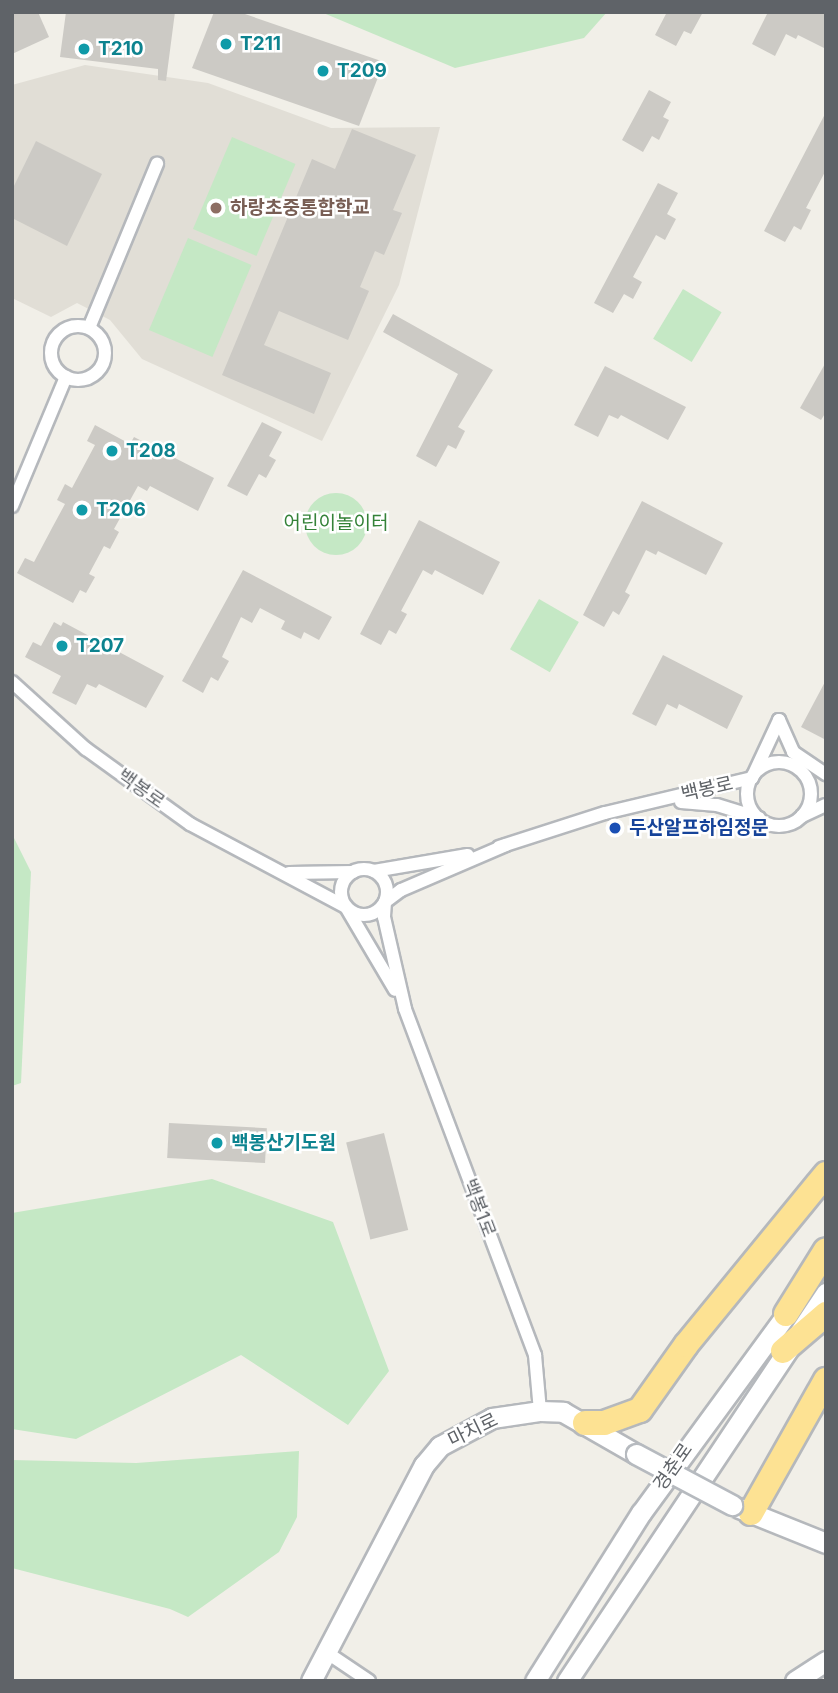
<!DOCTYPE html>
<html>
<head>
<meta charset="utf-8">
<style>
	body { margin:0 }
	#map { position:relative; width:838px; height:1693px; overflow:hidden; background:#f1efe8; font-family:Inter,"Noto Sans KR",sans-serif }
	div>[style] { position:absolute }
	.education>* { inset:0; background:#e1ded6 }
	.green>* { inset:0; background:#c5e8c5; transform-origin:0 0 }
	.round { border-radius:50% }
	.building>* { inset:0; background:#cccac5; transform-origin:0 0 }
	.roads { filter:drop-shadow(2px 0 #b5b8bc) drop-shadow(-2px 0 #b5b8bc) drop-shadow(0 2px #b5b8bc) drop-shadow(0 -2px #b5b8bc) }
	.street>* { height:12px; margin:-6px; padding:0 6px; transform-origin:6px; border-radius:6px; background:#fff }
	.street>.ring { margin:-6px; padding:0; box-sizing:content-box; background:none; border:12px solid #fff; border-radius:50% }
	.secondary>* { height:19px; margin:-9.5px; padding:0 9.5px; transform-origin:9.5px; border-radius:9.5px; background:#fff }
	.highway>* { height:24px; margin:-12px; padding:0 12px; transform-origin:12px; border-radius:12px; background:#fde293 }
	.bridges { filter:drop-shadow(2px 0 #b6babf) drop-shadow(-2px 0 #b6babf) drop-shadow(0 2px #b6babf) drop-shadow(0 -2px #b6babf) }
	.secondary-bridge>* { height:19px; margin:-9.5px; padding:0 9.5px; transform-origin:9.5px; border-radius:9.5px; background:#fff }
	.dots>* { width:19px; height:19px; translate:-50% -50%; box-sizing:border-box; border:4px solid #fff; border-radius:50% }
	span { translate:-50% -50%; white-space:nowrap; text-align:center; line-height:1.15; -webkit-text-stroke:5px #fff; paint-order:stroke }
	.culture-label { font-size:19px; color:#0d838f; font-weight:700 }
	.left { translate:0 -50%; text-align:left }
	.education-label { font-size:19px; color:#785e54; font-weight:700 }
	.park-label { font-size:19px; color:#348238 }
	.street-label { font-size:19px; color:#5f6368 }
	.transit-label { font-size:19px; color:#164399; font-weight:700 }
	.frame { position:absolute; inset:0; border:14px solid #5f6368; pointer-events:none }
</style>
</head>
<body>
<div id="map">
	<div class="education">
		<i style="clip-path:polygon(85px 65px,208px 83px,331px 128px,440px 127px,399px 285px,322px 441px,142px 359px,110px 320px,77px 303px,51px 317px,12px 298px,12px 85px)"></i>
	</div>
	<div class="green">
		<i style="clip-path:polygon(321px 12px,607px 12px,584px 38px,455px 68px)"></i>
		<i style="left:232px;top:137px;width:69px;height:100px;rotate:23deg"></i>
		<i style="left:188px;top:238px;width:69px;height:100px;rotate:23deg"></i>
		<i style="left:683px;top:289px;width:45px;height:58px;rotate:31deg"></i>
		<i class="round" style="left:305px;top:493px;width:62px;height:62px"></i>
		<i style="left:539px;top:599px;width:46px;height:58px;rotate:30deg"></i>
		<i style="clip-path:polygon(12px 834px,31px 872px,21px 1083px,12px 1086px)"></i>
		<i style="clip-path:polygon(212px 1179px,333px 1222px,389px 1371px,348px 1425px,241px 1355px,76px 1439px,12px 1429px,12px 1213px)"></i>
		<i style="clip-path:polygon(299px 1451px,297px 1517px,279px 1552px,188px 1617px,170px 1609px,12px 1568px,12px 1460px,136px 1463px)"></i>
	</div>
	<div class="building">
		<i style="clip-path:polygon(12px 12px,38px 12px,49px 37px,12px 54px)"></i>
		<i style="clip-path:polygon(66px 12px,175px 12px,166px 81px,158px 80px,158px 69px,60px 57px)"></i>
		<i style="clip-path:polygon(214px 12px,239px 12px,384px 62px,359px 126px,192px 68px)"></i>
		<i style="clip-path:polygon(667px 12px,703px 12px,691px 34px,684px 31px,676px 46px,655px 35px)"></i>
		<i style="clip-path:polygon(768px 12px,826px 12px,826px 49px,798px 35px,796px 39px,786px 34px,775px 56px,752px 44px)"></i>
		<i style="clip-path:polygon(649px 90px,671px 102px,663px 117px,669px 120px,659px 140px,652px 136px,643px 152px,622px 140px)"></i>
		<i style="clip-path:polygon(826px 112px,826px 170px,806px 208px,811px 210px,801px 230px,794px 226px,785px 242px,764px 231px)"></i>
		<i style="clip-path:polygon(352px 129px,416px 155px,393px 210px,402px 213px,384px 255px,375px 251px,360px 287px,369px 291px,348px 340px,279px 311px,264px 345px,331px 373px,314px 414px,222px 375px,312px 159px,335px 169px)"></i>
		<i style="clip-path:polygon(36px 141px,102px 174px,67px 246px,12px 218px,12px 190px)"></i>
		<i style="clip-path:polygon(658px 183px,678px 193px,667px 214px,676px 219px,665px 240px,656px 235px,633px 277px,642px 282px,633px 299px,624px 294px,613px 313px,594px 303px)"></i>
		<i style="clip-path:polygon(393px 314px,493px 370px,458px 427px,465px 431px,456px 449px,448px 445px,436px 467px,416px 456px,458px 374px,383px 332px)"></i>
		<i style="clip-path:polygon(826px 362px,826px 412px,821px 420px,800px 408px)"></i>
		<i style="clip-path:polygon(605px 366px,686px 407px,668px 440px,621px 415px,618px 419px,609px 415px,598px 437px,574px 425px)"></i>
		<i style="clip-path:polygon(262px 422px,282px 432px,269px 456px,276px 460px,266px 478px,259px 474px,247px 496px,227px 486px)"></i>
		<i style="clip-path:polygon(95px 425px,130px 444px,134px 437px,214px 478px,198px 511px,150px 486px,147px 491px,138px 486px,114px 529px,119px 532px,110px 549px,104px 546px,89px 574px,95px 577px,86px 593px,80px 590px,73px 603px,17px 573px,25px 558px,34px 562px,52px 528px,65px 504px,57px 500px,65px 484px,72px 488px,95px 445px,87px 441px)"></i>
		<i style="clip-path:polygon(642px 501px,723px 543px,706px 575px,658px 551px,656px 555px,646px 550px,625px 592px,630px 595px,619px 615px,613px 611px,604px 627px,583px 615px)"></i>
		<i style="clip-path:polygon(419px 520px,500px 562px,483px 595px,435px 570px,432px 575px,423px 570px,401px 611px,407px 614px,396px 634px,389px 630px,381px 645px,360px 634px)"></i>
		<i style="clip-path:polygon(243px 570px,332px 617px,319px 640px,304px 632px,301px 639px,281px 629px,285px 621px,260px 608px,252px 623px,241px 617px,222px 657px,229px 661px,218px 681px,211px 677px,203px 693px,182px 681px)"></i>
		<i style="clip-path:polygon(54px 622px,61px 626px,63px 622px,164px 676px,146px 708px,99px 684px,96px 688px,87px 684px,76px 705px,52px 693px,61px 676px,25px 657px,33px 642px,41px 646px)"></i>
		<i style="clip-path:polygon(663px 655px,743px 696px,727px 729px,679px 704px,677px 709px,667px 704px,656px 726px,632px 714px)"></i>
		<i style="clip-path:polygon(826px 680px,826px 740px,801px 727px)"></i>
		<i style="left:169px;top:1123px;width:98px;height:35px;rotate:3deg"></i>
		<i style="left:384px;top:1133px;width:100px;height:39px;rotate:76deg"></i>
	</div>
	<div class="roads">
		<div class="street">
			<i class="ring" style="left:51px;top:326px;width:42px;height:42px"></i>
			<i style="left:89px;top:328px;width:178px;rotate:-67.5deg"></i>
			<i style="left:12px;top:506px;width:140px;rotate:-67.3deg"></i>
			<i style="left:12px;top:682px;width:100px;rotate:42.2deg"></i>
			<i style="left:86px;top:749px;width:128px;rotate:35.8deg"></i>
			<i style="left:190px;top:824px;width:177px;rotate:28deg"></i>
			<i style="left:346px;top:907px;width:96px;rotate:59.4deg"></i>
			<i class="ring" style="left:747px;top:762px;width:52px;height:52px"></i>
			<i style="left:681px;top:802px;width:36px;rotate:5deg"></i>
			<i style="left:717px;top:805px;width:44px;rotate:17.2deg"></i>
			<i style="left:802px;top:816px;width:26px;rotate:-25deg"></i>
			<i style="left:506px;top:845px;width:114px;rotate:156.8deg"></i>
			<i style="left:401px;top:890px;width:20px;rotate:143deg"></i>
			<i style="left:385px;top:902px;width:15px;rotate:94deg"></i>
			<i style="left:384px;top:917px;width:94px;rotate:77.1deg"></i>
			<i style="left:405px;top:1009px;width:370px;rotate:69.4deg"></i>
			<i style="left:535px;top:1355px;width:56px;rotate:84.9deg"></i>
			<i style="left:499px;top:847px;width:111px;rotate:-17.8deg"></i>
			<i style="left:605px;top:813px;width:151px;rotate:-13.4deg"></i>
			<i style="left:752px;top:778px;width:64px;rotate:-65deg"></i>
			<i style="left:779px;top:720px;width:35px;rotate:66deg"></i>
			<i style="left:793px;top:752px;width:40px;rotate:34deg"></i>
			<i class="ring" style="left:341px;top:869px;width:34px;height:34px"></i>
			<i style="left:374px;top:871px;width:95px;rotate:-9.7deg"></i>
			<i style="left:289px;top:873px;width:64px;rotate:-0.9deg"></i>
			<i style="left:326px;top:1652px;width:52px;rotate:34deg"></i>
		</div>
		<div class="secondary">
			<i style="left:739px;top:1508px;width:94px;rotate:21.9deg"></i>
			<i style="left:311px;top:1681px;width:244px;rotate:-62.4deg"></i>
			<i style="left:424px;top:1465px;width:25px;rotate:-50deg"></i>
			<i style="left:440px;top:1446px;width:59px;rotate:-28.3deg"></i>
			<i style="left:492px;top:1418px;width:49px;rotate:-8.3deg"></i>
			<i style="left:540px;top:1411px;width:23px;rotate:2deg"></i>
			<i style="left:563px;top:1412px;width:84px;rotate:29.9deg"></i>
			<i style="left:535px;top:1681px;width:199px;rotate:-57.8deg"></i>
			<i style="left:641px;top:1513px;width:259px;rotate:-53.8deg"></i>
			<i style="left:567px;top:1681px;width:467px;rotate:-56.3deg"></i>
			<i style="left:795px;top:1681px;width:37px;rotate:-33deg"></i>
		</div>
		<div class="highway">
			<i style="left:786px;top:1314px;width:75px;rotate:-58deg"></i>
			<i style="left:783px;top:1351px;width:57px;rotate:-40.7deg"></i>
			<i style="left:585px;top:1423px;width:19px"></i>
			<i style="left:604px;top:1423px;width:38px;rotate:-20deg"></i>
			<i style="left:640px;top:1410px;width:80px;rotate:-54.7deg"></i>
			<i style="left:686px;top:1345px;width:221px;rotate:-50.7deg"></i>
			<i style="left:751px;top:1513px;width:153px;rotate:-60.6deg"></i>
		</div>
	</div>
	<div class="bridges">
		<div class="secondary-bridge">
			<i style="left:636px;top:1454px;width:109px;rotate:28deg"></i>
		</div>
	</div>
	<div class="dots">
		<i style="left:226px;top:44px;background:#0f9aa8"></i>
		<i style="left:84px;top:49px;background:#0f9aa8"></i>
		<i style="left:323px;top:71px;background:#0f9aa8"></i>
		<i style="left:216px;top:208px;background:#8d6e63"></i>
		<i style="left:112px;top:451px;background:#0f9aa8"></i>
		<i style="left:82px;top:510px;background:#0f9aa8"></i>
		<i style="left:62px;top:646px;background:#0f9aa8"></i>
		<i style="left:615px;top:828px;background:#1a4fb4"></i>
		<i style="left:217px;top:1143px;background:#0f9aa8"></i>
	</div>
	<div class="culture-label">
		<span class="left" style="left:240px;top:44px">T211</span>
		<span class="left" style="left:98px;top:49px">T210</span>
		<span class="left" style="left:337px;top:71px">T209</span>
		<span class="left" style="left:126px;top:451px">T208</span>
		<span class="left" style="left:96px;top:510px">T206</span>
		<span class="left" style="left:76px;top:646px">T207</span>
		<span class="left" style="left:231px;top:1143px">백봉산기도원</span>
	</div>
	<div class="education-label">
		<span class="left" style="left:230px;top:208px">하랑초중통합학교</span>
	</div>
	<div class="park-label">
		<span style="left:336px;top:523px">어린이놀이터</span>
	</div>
	<div class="street-label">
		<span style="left:141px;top:789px;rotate:35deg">백봉로</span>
		<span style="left:707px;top:789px;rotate:-13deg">백봉로</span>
		<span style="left:479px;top:1208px;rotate:69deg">백봉1로</span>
		<span style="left:473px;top:1430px;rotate:-26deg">마치로</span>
		<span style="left:673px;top:1467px;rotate:-55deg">경춘로</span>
	</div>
	<div class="transit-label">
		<span class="left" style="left:629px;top:828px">두산알프하임정문</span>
	</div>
	<div class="frame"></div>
</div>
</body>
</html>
